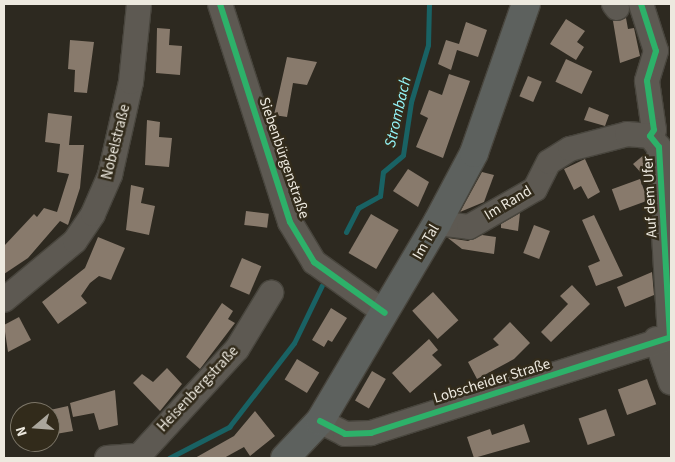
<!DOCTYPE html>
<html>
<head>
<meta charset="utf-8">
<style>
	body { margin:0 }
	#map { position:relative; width:675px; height:462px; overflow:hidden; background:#2d2920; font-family:"Source Sans 3",sans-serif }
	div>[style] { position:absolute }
	.stream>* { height:5px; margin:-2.5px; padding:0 2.5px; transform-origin:2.5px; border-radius:2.5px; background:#196264 }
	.building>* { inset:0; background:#887a6c; transform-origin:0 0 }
	.roads { filter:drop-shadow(1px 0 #48453d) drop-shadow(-1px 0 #48453d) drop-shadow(0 1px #48453d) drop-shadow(0 -1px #48453d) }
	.minor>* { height:24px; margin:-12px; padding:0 12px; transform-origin:12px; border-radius:12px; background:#5d5952 }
	.major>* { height:28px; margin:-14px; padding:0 14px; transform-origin:14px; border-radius:14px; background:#5d615e }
	.cycleway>* { height:6px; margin:-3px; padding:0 3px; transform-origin:3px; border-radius:3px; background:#2db169 }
	span { translate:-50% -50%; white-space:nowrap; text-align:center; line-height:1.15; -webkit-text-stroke:5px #322b1b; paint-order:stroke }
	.street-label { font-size:15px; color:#ede9df }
	.water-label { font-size:16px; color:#95f6f9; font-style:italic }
	.frame { position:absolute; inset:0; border:5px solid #ede9df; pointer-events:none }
	.north { position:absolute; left:10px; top:402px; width:50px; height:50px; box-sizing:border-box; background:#322b1b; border:1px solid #7d7769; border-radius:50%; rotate:252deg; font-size:14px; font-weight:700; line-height:20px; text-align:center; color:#ede9df }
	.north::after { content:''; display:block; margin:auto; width:18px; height:22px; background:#aaa69c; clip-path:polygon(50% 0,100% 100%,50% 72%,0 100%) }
</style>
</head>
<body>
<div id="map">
	<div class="stream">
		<i style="left:346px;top:232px;width:27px;rotate:-63deg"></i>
		<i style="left:358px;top:208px;width:25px;rotate:-29deg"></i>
		<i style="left:380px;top:196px;width:24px;rotate:-83deg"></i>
		<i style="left:383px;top:172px;width:26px;rotate:-40deg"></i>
		<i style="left:403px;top:155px;width:54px;rotate:-81.4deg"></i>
		<i style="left:411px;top:102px;width:59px;rotate:-73.4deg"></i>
		<i style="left:428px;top:45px;width:41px;rotate:-88.6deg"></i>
		<i style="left:169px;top:458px;width:68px;rotate:-27.3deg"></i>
		<i style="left:229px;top:427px;width:106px;rotate:-52.3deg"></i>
		<i style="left:294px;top:343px;width:64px;rotate:-64.2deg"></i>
	</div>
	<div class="building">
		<i style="clip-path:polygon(626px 18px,628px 29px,634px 28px,640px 56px,620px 63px,613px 21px)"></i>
		<i style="clip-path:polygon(566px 19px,585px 31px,577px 42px,584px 47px,576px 60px,550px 44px)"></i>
		<i style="clip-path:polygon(466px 22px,487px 30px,478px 57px,457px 50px,451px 70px,438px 64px,446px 40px,459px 44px)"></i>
		<i style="clip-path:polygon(157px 28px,170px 29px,169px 45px,182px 46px,180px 75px,156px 73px)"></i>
		<i style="clip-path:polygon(70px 40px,94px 42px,87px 93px,74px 92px,75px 70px,68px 69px)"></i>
		<i style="clip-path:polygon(287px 57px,317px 62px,307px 85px,293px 83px,287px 117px,274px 115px)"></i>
		<i style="left:566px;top:59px;width:29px;height:25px;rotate:25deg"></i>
		<i style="clip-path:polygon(449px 74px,470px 81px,443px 158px,416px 147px,428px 118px,420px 114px,429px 90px,442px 95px)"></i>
		<i style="left:528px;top:76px;width:15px;height:22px;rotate:23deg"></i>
		<i style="clip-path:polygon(589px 107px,609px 115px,605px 126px,584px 120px)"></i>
		<i style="clip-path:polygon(48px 113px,72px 116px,69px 145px,84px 145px,80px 188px,68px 225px,60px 221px,28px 258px,4px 274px,4px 246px,34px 214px,37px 217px,44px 208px,57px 212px,69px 174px,57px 172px,60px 144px,45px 142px)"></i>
		<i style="clip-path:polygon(147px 120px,160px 122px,159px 137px,172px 138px,169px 167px,145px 165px)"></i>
		<i style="clip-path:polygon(645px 154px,647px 171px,643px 175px,633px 164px)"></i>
		<i style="clip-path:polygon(585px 159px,600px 192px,588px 199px,581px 186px,574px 190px,564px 169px)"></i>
		<i style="clip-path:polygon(408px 169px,429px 182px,418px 207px,393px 191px)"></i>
		<i style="clip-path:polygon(482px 172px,494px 175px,484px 202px,460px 212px)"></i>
		<i style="left:640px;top:179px;width:23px;height:30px;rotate:70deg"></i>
		<i style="clip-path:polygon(131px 185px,144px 188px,141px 203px,155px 206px,149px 235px,126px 230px)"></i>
		<i style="left:246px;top:211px;width:23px;height:14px;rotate:7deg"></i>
		<i style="clip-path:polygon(520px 213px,518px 231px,501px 228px,501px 224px)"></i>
		<i style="left:371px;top:214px;width:32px;height:45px;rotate:30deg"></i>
		<i style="clip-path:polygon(594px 215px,623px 276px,596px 286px,588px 266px,600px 261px,582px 220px)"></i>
		<i style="left:534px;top:225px;width:17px;height:30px;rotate:21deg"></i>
		<i style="clip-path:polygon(482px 235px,496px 237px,494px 254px,462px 249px,448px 238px,468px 241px)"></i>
		<i style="clip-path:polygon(98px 237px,125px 248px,111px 280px,99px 276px,90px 283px,81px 296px,87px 303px,58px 324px,42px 302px,85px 268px)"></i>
		<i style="left:242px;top:258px;width:21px;height:31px;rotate:23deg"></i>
		<i style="clip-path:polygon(652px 272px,654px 295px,625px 307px,617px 287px)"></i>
		<i style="clip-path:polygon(572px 285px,590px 304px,551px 342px,541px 332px,568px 304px,560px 296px)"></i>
		<i style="left:433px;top:292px;width:38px;height:28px;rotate:48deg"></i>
		<i style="clip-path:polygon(222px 303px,233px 311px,228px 319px,235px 323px,200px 369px,186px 357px)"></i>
		<i style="clip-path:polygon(331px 308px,347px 318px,332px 342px,328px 340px,324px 347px,312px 340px)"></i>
		<i style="clip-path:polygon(19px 317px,31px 340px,8px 352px,4px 325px)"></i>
		<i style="clip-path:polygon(510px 322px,530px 343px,514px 359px,477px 379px,468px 362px,499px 345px,493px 339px)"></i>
		<i style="clip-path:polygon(429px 339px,438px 350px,432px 355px,442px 365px,410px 393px,392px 373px)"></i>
		<i style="left:297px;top:359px;width:26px;height:24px;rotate:31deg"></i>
		<i style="clip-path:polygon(167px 368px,182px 384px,160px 411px,133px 383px,142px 374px,153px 382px)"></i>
		<i style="left:372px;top:371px;width:16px;height:34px;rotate:30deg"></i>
		<i style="left:647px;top:379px;width:27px;height:31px;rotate:70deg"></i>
		<i style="clip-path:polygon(115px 390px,118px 425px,99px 430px,94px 413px,73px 417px,70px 403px)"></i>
		<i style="clip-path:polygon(68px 406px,73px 431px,50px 435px,50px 410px)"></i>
		<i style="left:606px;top:409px;width:28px;height:29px;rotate:71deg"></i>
		<i style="clip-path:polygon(255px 411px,275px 436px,250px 456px,244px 447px,224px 458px,195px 458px,234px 436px)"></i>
		<i style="clip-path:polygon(524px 424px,530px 442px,474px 458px,467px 437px,490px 429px,492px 435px)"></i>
	</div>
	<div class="roads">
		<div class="minor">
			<i style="left:220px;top:4px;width:229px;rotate:72.2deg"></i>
			<i style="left:290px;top:222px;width:47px;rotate:59deg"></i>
			<i style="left:314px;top:262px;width:87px;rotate:35.7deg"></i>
			<i style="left:614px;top:4px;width:5px;rotate:53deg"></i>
			<i style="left:641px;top:4px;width:49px;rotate:72.3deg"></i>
			<i style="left:656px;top:51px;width:31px;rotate:107deg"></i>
			<i style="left:647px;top:81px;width:49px;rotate:81.9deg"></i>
			<i style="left:654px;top:130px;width:7px;rotate:124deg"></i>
			<i style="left:650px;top:136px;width:14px;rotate:51deg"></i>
			<i style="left:659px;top:147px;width:190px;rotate:86.7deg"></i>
			<i style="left:437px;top:223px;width:32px;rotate:7deg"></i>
			<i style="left:469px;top:227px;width:76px;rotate:-29.9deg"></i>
			<i style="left:535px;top:189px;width:30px;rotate:-63deg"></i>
			<i style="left:549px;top:162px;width:25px;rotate:-32deg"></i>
			<i style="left:570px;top:149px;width:59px;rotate:-14.7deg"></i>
			<i style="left:627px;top:134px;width:23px;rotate:5deg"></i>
			<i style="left:4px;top:300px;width:92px;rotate:-39.7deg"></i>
			<i style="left:75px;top:241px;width:32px;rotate:-56deg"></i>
			<i style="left:93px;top:214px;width:43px;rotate:-66.4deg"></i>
			<i style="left:110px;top:175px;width:95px;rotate:-77.3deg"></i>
			<i style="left:131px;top:82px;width:78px;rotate:-84.1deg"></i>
			<i style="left:656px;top:339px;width:46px;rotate:71.2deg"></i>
			<i style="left:320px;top:421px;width:28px;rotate:27deg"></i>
			<i style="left:345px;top:434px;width:26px;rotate:-2deg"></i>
			<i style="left:371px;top:433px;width:315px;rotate:-17.7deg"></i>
			<i style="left:107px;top:458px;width:28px;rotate:-4deg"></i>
			<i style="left:137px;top:458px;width:148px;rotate:-47.5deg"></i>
			<i style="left:237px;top:349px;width:66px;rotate:-58.7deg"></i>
		</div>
		<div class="major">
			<i style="left:285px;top:458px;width:51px;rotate:-46.6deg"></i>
			<i style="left:320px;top:421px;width:230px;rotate:-59.4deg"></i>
			<i style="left:437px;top:223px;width:79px;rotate:-62.1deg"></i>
			<i style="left:474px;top:153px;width:158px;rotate:-70.8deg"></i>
		</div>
	</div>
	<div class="cycleway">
		<i style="left:220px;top:4px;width:229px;rotate:72.2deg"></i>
		<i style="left:290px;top:222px;width:47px;rotate:59deg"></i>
		<i style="left:314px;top:262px;width:87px;rotate:35.7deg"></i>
		<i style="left:641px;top:4px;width:49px;rotate:72.3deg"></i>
		<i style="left:656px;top:51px;width:31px;rotate:107deg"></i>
		<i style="left:647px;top:81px;width:49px;rotate:81.9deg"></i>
		<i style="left:654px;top:130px;width:7px;rotate:124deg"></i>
		<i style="left:650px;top:136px;width:14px;rotate:51deg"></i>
		<i style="left:659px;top:147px;width:190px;rotate:86.7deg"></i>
		<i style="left:320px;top:421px;width:28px;rotate:27deg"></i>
		<i style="left:345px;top:434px;width:26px;rotate:-2deg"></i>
		<i style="left:371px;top:433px;width:315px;rotate:-17.7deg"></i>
	</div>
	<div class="street-label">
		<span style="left:116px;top:142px;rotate:-76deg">Nobelstraße</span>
		<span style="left:284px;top:158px;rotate:71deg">Siebenbürgenstraße</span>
		<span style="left:650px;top:197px;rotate:-93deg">Auf dem Ufer</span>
		<span style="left:508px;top:203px;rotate:-31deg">Im Rand</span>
		<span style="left:426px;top:242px;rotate:-60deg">Im Tal</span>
		<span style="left:492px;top:381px;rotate:-17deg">Lobscheider Straße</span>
		<span style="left:198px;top:389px;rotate:-47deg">Heisenbergstraße</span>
	</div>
	<div class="water-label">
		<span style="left:398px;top:112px;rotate:-77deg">Strombach</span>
	</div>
	<div class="frame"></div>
	<div class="north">N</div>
</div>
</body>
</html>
